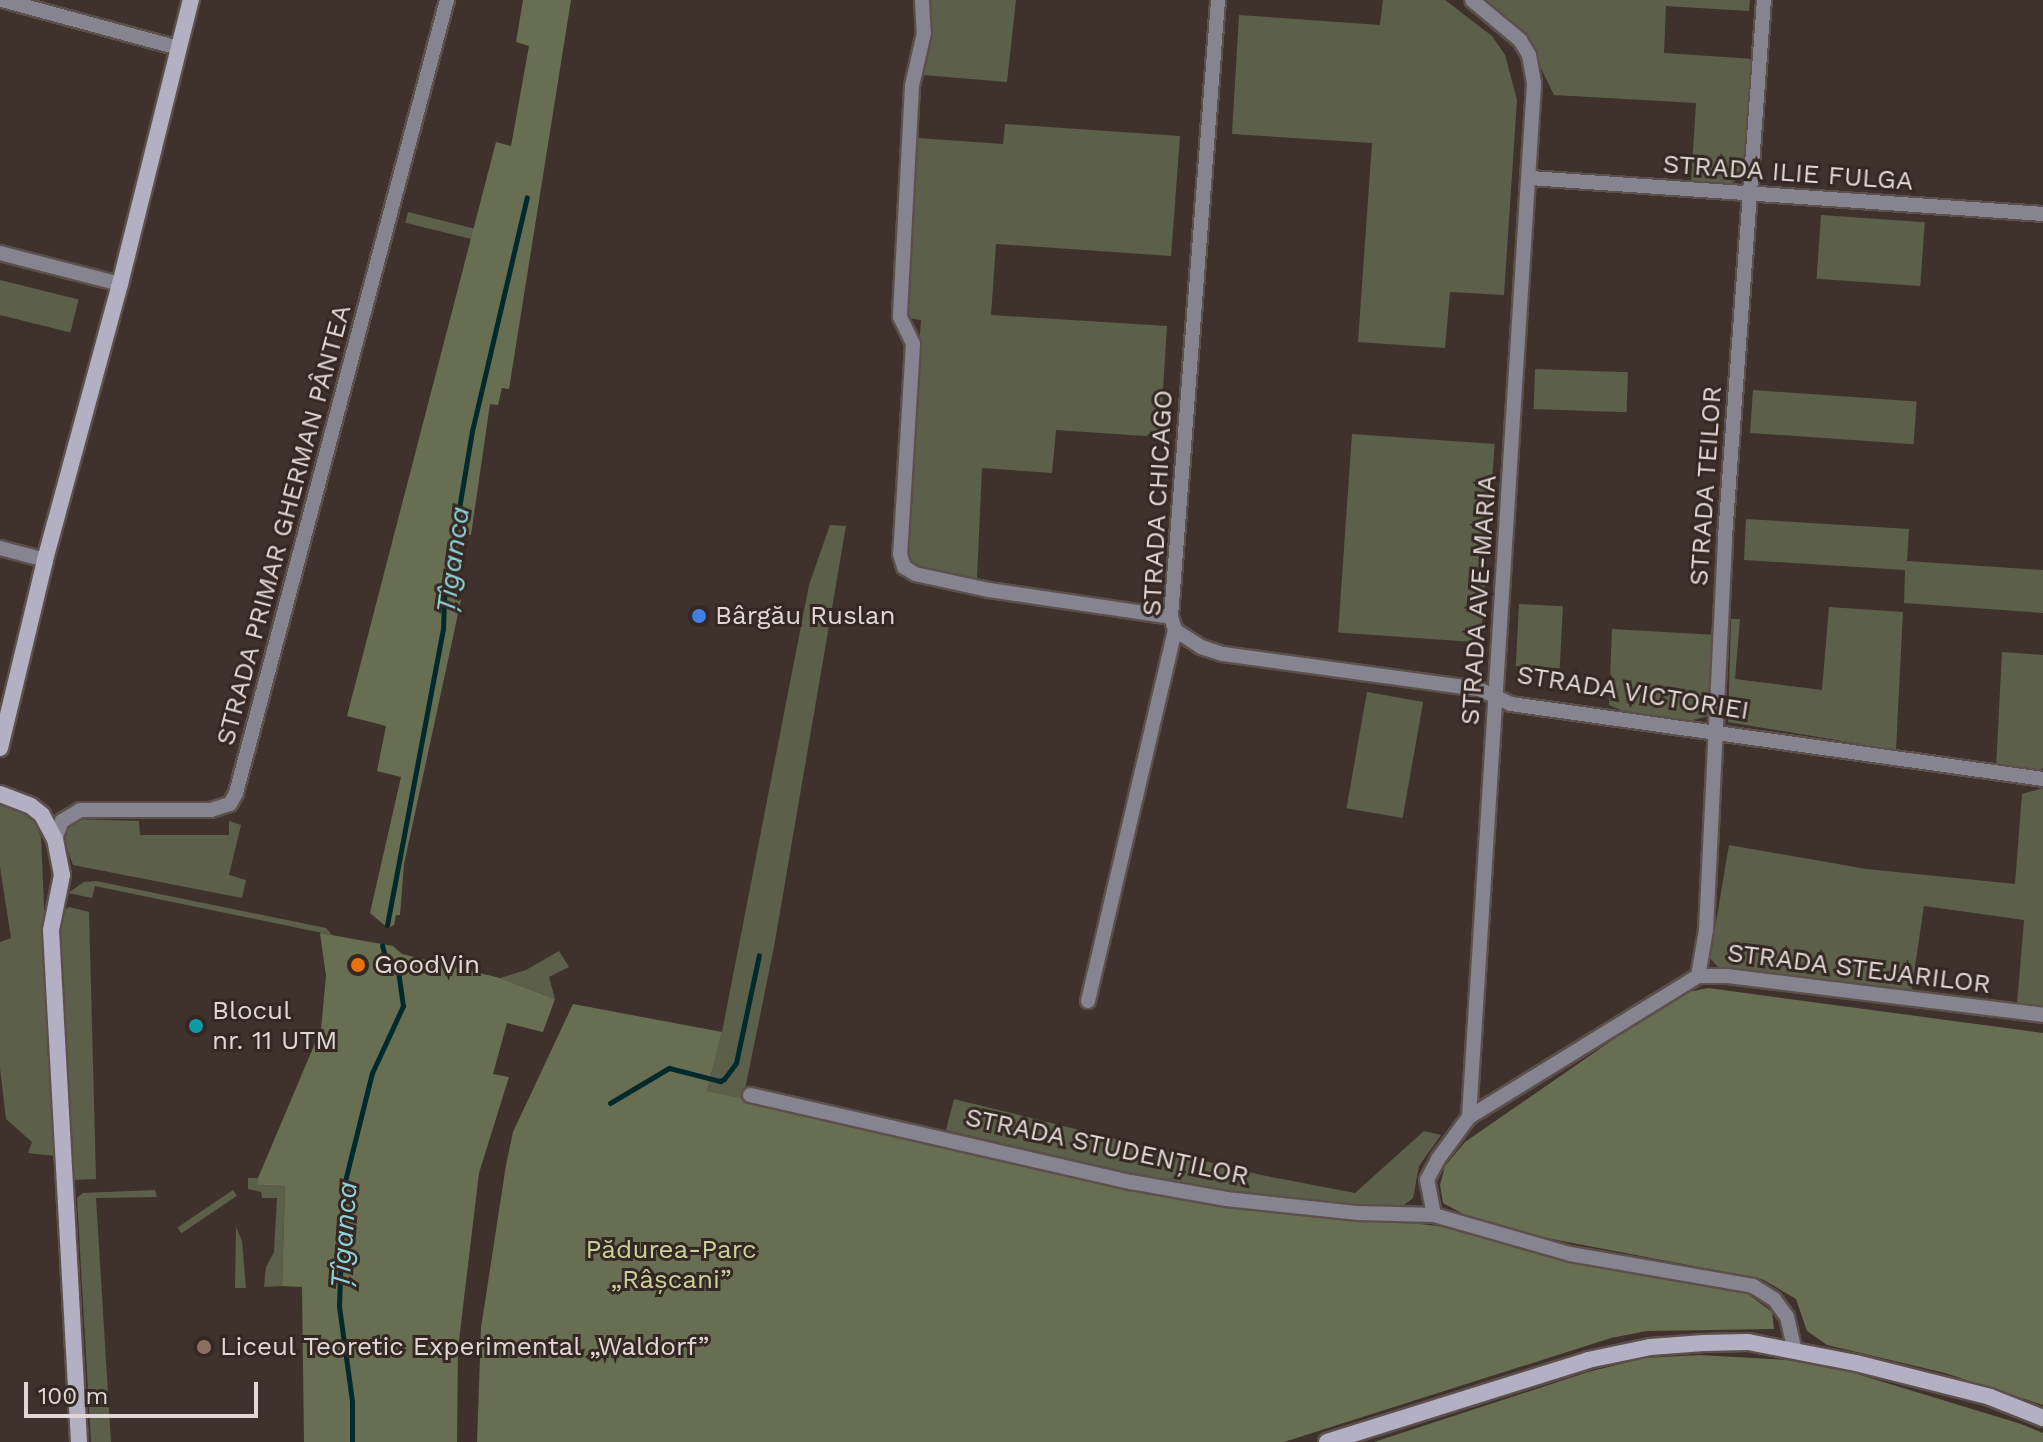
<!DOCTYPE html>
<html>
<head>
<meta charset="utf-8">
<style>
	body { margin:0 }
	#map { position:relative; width:2043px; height:1442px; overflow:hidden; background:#3f322d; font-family:"Work Sans",sans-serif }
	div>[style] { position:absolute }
	.green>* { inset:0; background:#5c604a; transform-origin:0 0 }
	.forest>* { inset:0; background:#686e52 }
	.stream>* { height:5px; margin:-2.5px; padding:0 2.5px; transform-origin:2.5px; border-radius:2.5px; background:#022a2d }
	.roads { filter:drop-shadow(2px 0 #5c504b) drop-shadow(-2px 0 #5c504b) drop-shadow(0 2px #5c504b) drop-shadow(0 -2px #5c504b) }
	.street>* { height:14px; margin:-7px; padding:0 7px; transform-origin:7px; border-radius:7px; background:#868491 }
	.secondary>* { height:16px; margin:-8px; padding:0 8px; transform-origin:8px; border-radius:8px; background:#b3b0c4 }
	.dots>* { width:22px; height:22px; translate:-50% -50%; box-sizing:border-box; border:4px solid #352823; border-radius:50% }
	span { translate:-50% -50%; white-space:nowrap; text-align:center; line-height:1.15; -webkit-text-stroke:6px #352823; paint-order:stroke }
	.street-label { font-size:26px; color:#e1d8d5 }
	.poi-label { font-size:26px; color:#e1d8d5 }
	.left { translate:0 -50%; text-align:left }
	.park-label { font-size:26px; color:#c7d29c }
	.water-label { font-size:28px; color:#8bd4d9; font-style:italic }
	.scale { position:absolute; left:24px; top:1382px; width:234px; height:36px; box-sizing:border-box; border:4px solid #e1d8d5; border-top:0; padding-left:10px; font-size:24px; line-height:28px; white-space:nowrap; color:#e1d8d5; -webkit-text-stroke:6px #352823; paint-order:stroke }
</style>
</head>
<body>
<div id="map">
	<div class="green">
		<i style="clip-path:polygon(927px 0,1016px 0,1007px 82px,923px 75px,930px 34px,931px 7px)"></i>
		<i style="clip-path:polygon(1383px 0,1445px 0,1492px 36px,1505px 55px,1517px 100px,1504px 295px,1450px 292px,1445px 348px,1358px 342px,1372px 143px,1232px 134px,1239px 15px,1380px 25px)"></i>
		<i style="clip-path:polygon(1484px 0,1750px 0,1749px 11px,1666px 6px,1664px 53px,1754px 59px,1745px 172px,1729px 186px,1691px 184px,1696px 103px,1554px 95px,1525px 35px)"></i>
		<i style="clip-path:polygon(1005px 124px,1180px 136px,1171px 256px,996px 244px,991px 315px,1167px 326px,1160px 437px,1056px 430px,1052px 473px,982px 468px,977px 578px,920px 568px,908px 561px,906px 533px,921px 320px,907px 318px,904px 309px,918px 138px,1003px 144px)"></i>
		<i style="left:408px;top:212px;width:68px;height:11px;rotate:14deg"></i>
		<i style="left:1821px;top:215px;width:104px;height:64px;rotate:4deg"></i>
		<i style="left:0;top:280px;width:81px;height:34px;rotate:14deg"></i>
		<i style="left:1535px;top:369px;width:93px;height:40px;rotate:2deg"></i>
		<i style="left:1753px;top:390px;width:164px;height:43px;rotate:4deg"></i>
		<i style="left:1352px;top:434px;width:143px;height:199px;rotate:4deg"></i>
		<i style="clip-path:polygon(1746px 519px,1909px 529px,1907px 561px,2043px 570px,2043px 613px,1904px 603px,1905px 570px,1744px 560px)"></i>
		<i style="clip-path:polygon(830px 525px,846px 526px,774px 947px,743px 1099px,707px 1091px,722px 1032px,809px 585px)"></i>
		<i style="left:1519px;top:604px;width:44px;height:62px;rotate:3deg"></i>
		<i style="clip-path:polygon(1829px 607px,1903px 612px,1896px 750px,1728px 722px,1731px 619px,1740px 619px,1735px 679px,1822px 690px)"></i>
		<i style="clip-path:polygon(1612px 629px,1716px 635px,1709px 716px,1688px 721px,1621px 710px,1609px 705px)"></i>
		<i style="clip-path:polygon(2002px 652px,2043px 655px,2043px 768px,2036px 771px,1996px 768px)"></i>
		<i style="left:1367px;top:692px;width:57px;height:118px;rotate:10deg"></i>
		<i style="clip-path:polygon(2043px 788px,2043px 1008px,2017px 1004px,2024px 920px,1924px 906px,1911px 993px,1719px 968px,1710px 958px,1729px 845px,1866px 869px,2015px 884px,2022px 794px)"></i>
		<i style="clip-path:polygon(0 801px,20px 810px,35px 823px,41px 837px,55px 1156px,28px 1153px,32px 1142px,6px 1119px,0 1068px,0 942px,11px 938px,0 867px)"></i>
		<i style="clip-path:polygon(75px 819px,139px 821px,140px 835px,229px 835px,229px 821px,241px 825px,229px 875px,246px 880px,242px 898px,73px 865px,63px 838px,68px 823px)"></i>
		<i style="clip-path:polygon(96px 881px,326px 928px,332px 935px,95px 886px,92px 898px,68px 893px,84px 882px)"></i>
		<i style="clip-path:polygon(69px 907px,89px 912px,96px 1179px,73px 1180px,56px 924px,58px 914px)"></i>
		<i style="clip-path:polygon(559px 951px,569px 967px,549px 977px,555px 999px,500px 978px,526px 970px)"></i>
		<i style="clip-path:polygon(954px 1099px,1261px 1175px,1355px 1193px,1424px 1131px,1441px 1135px,1419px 1166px,1413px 1198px,1404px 1205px,1373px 1209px,1188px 1186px,946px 1130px)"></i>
		<i style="clip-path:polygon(248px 1178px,258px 1178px,258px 1185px,285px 1186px,282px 1286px,264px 1287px,266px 1267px,274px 1252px,277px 1198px,262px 1198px,261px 1192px,248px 1189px)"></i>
		<i style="clip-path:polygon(155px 1190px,157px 1197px,96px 1198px,111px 1442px,91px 1442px,77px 1198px,83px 1193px)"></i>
		<i style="left:233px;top:1190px;width:7px;height:67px;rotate:56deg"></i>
		<i style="clip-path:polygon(236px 1227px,242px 1241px,246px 1288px,235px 1288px)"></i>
	</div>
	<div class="forest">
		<i style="clip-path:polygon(523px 0,571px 0,509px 389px,502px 388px,498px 405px,490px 404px,471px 535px,461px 534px,455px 565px,460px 566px,456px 598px,461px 600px,404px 864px,400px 915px,396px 915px,394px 925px,388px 928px,370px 913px,401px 777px,377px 771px,386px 726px,347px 716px,496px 142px,511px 146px,529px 46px,516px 42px)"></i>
		<i style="clip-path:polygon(320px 933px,393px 946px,402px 954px,500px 978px,555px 999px,543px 1032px,507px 1023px,493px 1074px,509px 1077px,479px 1173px,458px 1349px,457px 1442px,304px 1442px,302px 1287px,282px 1286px,285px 1186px,258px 1185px,258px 1178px,321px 1029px,326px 976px)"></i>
		<i style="clip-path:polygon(1708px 988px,2043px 1033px,2043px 1405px,1945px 1373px,1827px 1345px,1807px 1331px,1796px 1299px,1762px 1279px,1541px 1237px,1465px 1215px,1443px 1203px,1440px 1185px,1445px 1166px,1465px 1142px,1679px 994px)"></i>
		<i style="clip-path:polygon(573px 1004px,722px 1032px,707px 1091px,1210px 1200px,1437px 1226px,1745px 1292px,1772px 1312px,1774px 1329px,1647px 1331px,1611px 1338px,1284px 1442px,477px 1442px,481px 1328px,506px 1165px,513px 1132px)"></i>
		<i style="clip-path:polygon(1699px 1355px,1787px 1360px,1854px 1373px,2021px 1424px,2043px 1433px,2043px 1442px,1374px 1442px,1588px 1372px,1644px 1358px)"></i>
	</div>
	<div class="stream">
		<i style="left:387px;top:925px;width:301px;rotate:-79.3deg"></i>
		<i style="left:443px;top:629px;width:31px;rotate:-88deg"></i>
		<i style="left:444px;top:598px;width:169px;rotate:-80.5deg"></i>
		<i style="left:472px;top:431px;width:240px;rotate:-76.8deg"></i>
		<i style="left:610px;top:1103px;width:69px;rotate:-30.7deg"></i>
		<i style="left:669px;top:1068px;width:53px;rotate:14.3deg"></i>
		<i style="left:720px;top:1081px;width:4px;rotate:-27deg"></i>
		<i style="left:724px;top:1079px;width:20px;rotate:-53deg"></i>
		<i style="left:736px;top:1063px;width:110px;rotate:-78deg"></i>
		<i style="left:352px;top:1442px;width:41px;rotate:-90deg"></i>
		<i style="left:352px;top:1401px;width:96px;rotate:-97.8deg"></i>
		<i style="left:339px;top:1306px;width:117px;rotate:-88deg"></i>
		<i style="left:343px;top:1189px;width:120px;rotate:-76deg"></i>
		<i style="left:372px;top:1073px;width:74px;rotate:-65.2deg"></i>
		<i style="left:403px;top:1006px;width:34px;rotate:-98deg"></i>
		<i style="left:398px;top:972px;width:20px;rotate:-131deg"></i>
		<i style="left:385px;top:957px;width:12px;rotate:-104deg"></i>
	</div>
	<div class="roads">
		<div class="street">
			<i style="left:2px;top:0;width:183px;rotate:15.2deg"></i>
			<i style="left:922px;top:0;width:33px;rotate:87deg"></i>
			<i style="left:924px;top:33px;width:54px;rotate:102.8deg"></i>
			<i style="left:912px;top:86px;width:231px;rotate:93deg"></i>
			<i style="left:900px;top:317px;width:30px;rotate:64deg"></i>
			<i style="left:913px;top:344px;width:210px;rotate:93.5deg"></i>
			<i style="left:900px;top:554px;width:14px;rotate:73deg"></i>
			<i style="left:904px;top:567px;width:13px;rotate:32deg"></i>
			<i style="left:915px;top:574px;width:76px;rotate:12.2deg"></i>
			<i style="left:989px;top:590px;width:184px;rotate:8.4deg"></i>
			<i style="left:1530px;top:178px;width:514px;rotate:4.01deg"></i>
			<i style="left:0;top:253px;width:124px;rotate:14.5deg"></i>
			<i style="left:0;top:548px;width:47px;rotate:14.9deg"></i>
			<i style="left:1175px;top:630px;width:31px;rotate:33deg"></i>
			<i style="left:1201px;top:647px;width:23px;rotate:18deg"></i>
			<i style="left:1223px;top:654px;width:258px;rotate:7.8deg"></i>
			<i style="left:1479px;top:689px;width:35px;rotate:25deg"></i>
			<i style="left:1511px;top:704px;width:537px;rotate:8.02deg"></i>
			<i style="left:55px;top:839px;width:19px;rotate:-69deg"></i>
			<i style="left:62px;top:821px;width:21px;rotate:-31deg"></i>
			<i style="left:80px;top:810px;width:131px"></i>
			<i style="left:211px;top:810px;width:20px;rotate:-18deg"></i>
			<i style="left:230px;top:804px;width:13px;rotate:-61deg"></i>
			<i style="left:236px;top:793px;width:821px;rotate:-75.1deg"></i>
			<i style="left:1698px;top:976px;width:47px;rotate:-80.1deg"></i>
			<i style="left:1706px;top:930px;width:393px;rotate:-87.2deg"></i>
			<i style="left:1725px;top:537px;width:538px;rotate:-85.85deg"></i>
			<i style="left:1088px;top:1001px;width:381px;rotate:-76.8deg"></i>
			<i style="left:1175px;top:630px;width:14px;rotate:-107deg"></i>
			<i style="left:1171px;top:617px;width:619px;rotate:-85.64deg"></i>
			<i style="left:750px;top:1095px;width:391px;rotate:12.9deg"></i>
			<i style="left:1131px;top:1182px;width:97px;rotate:10.1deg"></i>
			<i style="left:1226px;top:1199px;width:133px;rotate:6.1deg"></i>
			<i style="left:1358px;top:1213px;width:76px;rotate:1.5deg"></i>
			<i style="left:1434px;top:1215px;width:141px;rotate:16deg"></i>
			<i style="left:1570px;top:1254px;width:186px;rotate:9.9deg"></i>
			<i style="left:1753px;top:1286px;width:25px;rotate:32deg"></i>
			<i style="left:1774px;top:1299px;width:22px;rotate:54deg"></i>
			<i style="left:1787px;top:1317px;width:35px;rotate:77deg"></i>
			<i style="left:1469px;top:1117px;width:269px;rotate:-31.6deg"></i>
			<i style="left:1698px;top:976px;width:29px"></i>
			<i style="left:1727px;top:976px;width:318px;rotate:7deg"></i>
			<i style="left:1434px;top:1215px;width:36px;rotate:-101deg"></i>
			<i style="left:1427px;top:1180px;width:24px;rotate:-62deg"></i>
			<i style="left:1438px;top:1159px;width:52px;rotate:-53.6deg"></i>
			<i style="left:1469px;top:1117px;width:1036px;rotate:-86.4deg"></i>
			<i style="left:1534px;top:83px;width:28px;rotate:-100deg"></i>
			<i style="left:1529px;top:55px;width:17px;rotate:-121deg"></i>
			<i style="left:1520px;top:40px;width:62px;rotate:-140.2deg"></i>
		</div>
		<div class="secondary">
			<i style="left:0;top:748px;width:193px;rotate:-76.5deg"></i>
			<i style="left:45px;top:560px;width:286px;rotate:-74.8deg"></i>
			<i style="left:120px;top:284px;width:293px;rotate:-76deg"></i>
			<i style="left:0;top:794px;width:33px;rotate:21deg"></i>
			<i style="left:31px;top:806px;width:14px;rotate:39deg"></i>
			<i style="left:42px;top:815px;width:27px;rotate:62deg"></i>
			<i style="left:55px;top:839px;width:37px;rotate:79deg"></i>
			<i style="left:62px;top:875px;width:56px;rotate:101.3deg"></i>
			<i style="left:51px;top:930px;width:513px;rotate:86.87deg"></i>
			<i style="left:1327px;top:1442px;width:274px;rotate:-17.4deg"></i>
			<i style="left:1588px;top:1360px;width:63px;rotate:-11.8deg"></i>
			<i style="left:1650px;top:1347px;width:54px;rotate:-4.2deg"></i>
			<i style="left:1704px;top:1343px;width:44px;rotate:-1.3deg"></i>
			<i style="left:1748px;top:1342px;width:110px;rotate:11deg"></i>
			<i style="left:1856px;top:1363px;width:138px;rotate:14.2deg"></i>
			<i style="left:1990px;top:1397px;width:57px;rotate:21.6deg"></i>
		</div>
	</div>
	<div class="dots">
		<i style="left:699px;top:616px;background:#3f7fe0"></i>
		<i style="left:358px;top:965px;background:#e8710a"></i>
		<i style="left:196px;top:1026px;background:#0f9aa8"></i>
		<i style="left:204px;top:1347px;background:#8d6e63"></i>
	</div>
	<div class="street-label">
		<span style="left:1788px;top:173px;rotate:4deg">STRADA ILIE FULGA</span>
		<span style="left:1706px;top:486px;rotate:-86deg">STRADA TEILOR</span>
		<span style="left:1158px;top:503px;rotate:-87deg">STRADA CHICAGO</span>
		<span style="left:284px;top:525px;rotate:-75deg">STRADA PRIMAR GHERMAN PÂNTEA</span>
		<span style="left:1479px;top:600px;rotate:-86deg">STRADA AVE-MARIA</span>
		<span style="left:1633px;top:693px;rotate:9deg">STRADA VICTORIEI</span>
		<span style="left:1859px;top:969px;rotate:7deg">STRADA STEJARILOR</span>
		<span style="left:1107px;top:1147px;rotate:12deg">STRADA STUDENȚILOR</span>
	</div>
	<div class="poi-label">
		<span class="left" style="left:715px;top:616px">Bârgău Ruslan</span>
		<span class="left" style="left:374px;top:965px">GoodVin</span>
		<span class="left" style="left:212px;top:1026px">Blocul<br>nr. 11 UTM</span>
		<span class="left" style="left:220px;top:1347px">Liceul Teoretic Experimental „Waldorf”</span>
	</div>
	<div class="park-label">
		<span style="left:671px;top:1265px">Pădurea-Parc<br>„Râșcani”</span>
	</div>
	<div class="water-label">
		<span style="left:453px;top:560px;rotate:-82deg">Țîganca</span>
		<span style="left:344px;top:1235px;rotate:-86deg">Țîganca</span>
	</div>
	<div class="scale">100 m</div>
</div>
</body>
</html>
